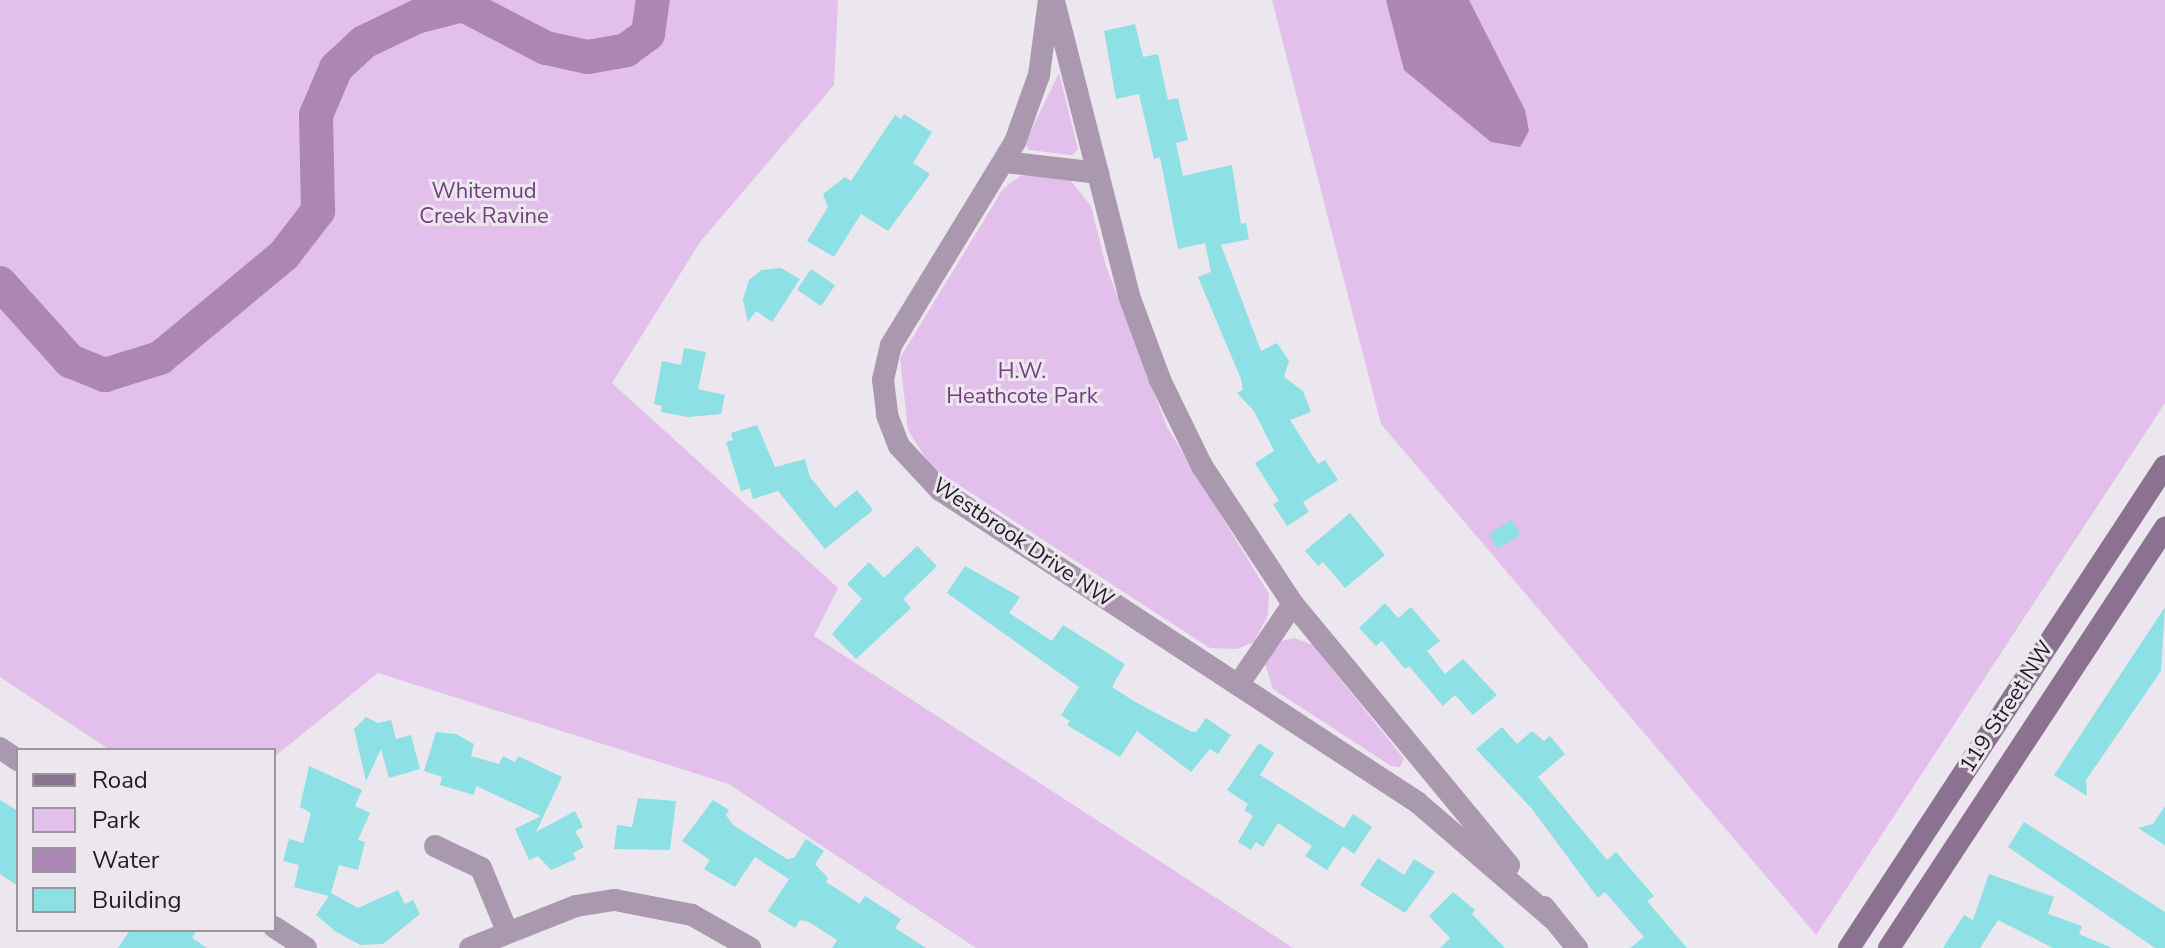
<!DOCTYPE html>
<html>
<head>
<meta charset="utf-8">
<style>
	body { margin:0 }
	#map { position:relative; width:2165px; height:948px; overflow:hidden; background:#ece6ee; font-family:"Nunito Sans",sans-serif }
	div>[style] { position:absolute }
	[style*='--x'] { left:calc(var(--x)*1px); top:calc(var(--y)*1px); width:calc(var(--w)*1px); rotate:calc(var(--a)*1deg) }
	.green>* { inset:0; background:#e2c0eb }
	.water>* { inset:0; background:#ac86b5 }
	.river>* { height:34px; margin:-17px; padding:0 17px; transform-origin:17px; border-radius:17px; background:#ac86b5 }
	.building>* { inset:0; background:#8de0e3; transform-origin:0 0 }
	.minor>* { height:22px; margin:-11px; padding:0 11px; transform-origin:11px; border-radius:11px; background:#aa99ae }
	.secondary>* { height:22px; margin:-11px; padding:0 11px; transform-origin:11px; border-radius:11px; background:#8b7291 }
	span { translate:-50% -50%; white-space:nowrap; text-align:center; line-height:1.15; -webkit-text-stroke:6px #ece6ee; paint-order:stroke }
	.park-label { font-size:22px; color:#71407d }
	.street-label { font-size:22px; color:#201e20 }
	.legend { position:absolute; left:16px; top:748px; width:260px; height:184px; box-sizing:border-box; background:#ece6ee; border:2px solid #9a969c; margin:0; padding:10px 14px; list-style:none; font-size:24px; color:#201e20 }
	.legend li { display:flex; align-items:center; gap:16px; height:40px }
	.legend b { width:40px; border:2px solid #9a969c }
</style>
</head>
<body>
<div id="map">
	<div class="green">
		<i style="clip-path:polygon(0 0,838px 0,834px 85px,700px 242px,612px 383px,838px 588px,814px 636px,1293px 948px,976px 948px,729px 784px,378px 673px,274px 757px,274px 750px,110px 750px,0 677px)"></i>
		<i style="clip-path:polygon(1272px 0,2165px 0,2165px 403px,1816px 935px,1381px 424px)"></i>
		<i style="clip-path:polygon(1059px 73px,1078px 149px,1072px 155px,1029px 150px,1025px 143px)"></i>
		<i style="clip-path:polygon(1051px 173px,1071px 181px,1091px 206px,1106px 266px,1167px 427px,1269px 594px,1268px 615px,1254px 642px,1237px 649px,1210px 648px,931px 467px,908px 430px,900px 358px,1003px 189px,1020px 176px)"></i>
		<i style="clip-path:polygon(1294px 638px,1313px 645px,1404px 759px,1400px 767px,1391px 766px,1273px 689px,1265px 664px,1281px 641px)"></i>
	</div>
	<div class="water">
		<i style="clip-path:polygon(1386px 0,1469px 0,1525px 110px,1529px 131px,1520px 147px,1491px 142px,1404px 70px)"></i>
	</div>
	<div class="river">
		<i style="--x:0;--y:283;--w:105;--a:48.1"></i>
		<i style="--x:70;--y:361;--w:38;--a:22"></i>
		<i style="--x:105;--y:375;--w:58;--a:-17.2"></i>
		<i style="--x:160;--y:358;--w:161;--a:-39.7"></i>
		<i style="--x:284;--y:255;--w:56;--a:-52.3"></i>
		<i style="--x:318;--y:211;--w:96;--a:-91.2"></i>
		<i style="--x:316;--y:115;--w:51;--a:-66.9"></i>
		<i style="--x:336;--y:68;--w:38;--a:-43"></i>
		<i style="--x:364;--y:42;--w:58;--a:-25.7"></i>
		<i style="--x:416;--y:17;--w:49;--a:-14.3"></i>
		<i style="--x:463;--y:5;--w:93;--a:27.4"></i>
		<i style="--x:546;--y:48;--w:43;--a:12.1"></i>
		<i style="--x:588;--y:57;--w:39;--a:-10"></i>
		<i style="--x:626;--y:50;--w:27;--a:-36"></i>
		<i style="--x:648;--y:34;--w:34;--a:-82"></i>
	</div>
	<div class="building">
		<i style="clip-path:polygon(1135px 24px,1143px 57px,1158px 54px,1168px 100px,1178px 98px,1188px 140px,1176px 143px,1183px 176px,1232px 165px,1241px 224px,1246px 223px,1249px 239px,1221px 245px,1261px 351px,1277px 343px,1289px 361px,1284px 377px,1303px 391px,1311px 412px,1290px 420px,1318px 464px,1325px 460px,1338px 480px,1303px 502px,1309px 512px,1287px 526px,1273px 504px,1279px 501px,1255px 463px,1274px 451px,1254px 411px,1237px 393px,1243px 390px,1241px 379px,1198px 277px,1211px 272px,1205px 243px,1178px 249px,1160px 157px,1154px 159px,1139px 94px,1116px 99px,1104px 31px)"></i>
		<i style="clip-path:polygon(904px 114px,932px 132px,913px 163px,930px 174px,888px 231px,861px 214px,834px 257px,807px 241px,828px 207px,823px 194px,845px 177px,851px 181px,895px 115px,901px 119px)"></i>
		<i style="clip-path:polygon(781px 268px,800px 279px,772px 322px,756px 311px,748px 322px,743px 300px,749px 280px,761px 270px)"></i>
		<i style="left:811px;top:269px;width:29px;height:25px;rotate:34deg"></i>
		<i style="clip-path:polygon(684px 348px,706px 352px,698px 389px,725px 395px,721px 414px,688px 417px,661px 412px,662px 406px,654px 404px,662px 361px,681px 365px)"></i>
		<i style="clip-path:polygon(757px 425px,775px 467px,805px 459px,810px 477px,835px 508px,857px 490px,873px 510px,825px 549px,778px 491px,753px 499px,750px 488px,741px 491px,726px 442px,733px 440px,731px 433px)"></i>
		<i style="clip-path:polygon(1350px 513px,1385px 555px,1345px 588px,1323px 562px,1318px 566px,1305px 551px)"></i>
		<i style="left:1512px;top:520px;width:17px;height:27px;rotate:59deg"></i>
		<i style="clip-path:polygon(917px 546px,937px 566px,903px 599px,911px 608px,856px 659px,832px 634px,862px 599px,847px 584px,869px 562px,884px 578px)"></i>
		<i style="clip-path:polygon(965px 566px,1020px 597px,1009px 613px,1052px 641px,1063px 625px,1125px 664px,1112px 687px,1137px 703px,1190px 731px,1196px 732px,1206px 718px,1231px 735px,1218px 754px,1210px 749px,1191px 772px,1137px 731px,1120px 757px,1067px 725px,1070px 721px,1061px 715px,1079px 687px,947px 593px)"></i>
		<i style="clip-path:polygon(1385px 603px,1398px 618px,1411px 607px,1440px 641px,1427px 651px,1445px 674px,1463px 659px,1497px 695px,1473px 715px,1455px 695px,1443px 706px,1409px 666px,1405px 669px,1382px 641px,1376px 646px,1359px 628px)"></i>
		<i style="clip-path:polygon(2165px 607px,2161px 671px,2086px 780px,2087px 796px,2054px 775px)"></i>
		<i style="clip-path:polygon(366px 717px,378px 723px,391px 720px,396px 739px,411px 735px,420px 769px,389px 778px,381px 749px,366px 781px,354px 729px)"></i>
		<i style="clip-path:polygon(1502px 727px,1517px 744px,1532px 731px,1544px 741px,1550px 736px,1565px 754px,1538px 777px,1607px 860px,1616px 852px,1654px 896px,1647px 901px,1687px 948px,1630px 948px,1644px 937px,1605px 892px,1598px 898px,1532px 809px,1476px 749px)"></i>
		<i style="clip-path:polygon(436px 732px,456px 734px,474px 744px,471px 756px,499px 764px,503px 756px,515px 762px,518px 756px,562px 777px,536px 832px,575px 811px,583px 827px,575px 831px,584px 847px,573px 853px,576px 859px,551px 870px,538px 856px,529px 860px,515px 829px,541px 816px,476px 786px,474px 795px,440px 785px,442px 777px,424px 771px)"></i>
		<i style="clip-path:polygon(1259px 743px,1274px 753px,1260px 775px,1344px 828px,1353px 814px,1372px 827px,1354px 854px,1343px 846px,1327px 870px,1305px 856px,1312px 846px,1278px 823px,1263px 847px,1256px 842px,1251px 850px,1238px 842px,1253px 816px,1244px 810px,1248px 804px,1227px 790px)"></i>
		<i style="clip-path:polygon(309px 766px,362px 790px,355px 806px,370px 813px,358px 840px,365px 842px,358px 870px,339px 865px,331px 893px,358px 908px,398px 890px,405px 904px,413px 900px,420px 914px,383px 944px,360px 945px,335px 931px,316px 915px,329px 896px,294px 887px,299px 865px,283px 861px,289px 839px,303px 843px,311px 813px,300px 807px)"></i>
		<i style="clip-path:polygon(638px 798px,676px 801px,670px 850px,614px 849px,617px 825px,632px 827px)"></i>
		<i style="clip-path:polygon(0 800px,18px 811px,18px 886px,0 874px)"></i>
		<i style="clip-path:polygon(713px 800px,729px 810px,726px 815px,733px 825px,787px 859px,794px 858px,806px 839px,824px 851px,815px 864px,828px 878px,826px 882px,860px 904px,865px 896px,901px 919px,895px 928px,926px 948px,832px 948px,837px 940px,809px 922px,800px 920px,795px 928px,768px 911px,789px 879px,761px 861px,755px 857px,735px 887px,704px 869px,710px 860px,682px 841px)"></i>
		<i style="clip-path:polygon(2165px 806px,2165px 845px,2138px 828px,2153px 824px)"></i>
		<i style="clip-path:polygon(2024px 822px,2165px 912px,2165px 948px,2155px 948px,2008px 847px)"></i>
		<i style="clip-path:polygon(1378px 858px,1404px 875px,1414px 859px,1435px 872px,1405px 913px,1360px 885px)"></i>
		<i style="clip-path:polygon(1989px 874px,2054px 897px,2048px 914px,2082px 926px,2079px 934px,2112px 948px,2053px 948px,1998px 920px,1980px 948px,1943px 948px,1964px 915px,1973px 920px)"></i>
		<i style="clip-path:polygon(1453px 892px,1475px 910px,1472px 914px,1505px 948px,1440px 948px,1450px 938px,1429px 916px)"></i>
		<i style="clip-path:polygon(130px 930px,197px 930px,192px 938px,207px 948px,118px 948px)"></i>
	</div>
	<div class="minor">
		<i style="--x:1049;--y:0;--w:76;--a:97.6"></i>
		<i style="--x:1039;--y:75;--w:71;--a:109.7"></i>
		<i style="--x:1015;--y:142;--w:238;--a:121.4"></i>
		<i style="--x:891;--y:345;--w:36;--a:103"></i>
		<i style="--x:883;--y:380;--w:35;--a:83"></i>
		<i style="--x:887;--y:415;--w:33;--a:69"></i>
		<i style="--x:899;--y:446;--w:60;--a:47"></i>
		<i style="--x:940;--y:490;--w:570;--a:33.19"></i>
		<i style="--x:1417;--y:802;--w:178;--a:40.7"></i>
		<i style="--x:1054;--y:1;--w:304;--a:75.7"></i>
		<i style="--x:1129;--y:296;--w:90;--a:69.7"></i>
		<i style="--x:1160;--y:380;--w:96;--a:64"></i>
		<i style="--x:1202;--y:466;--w:165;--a:56.6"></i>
		<i style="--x:1293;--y:604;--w:339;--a:50.4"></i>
		<i style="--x:1005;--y:162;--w:94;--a:6.7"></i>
		<i style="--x:1238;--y:685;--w:98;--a:-55.8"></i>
		<i style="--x:0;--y:748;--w:22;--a:34"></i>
		<i style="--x:435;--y:846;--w:51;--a:25.6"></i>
		<i style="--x:481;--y:868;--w:68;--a:67.6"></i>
		<i style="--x:1544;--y:907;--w:53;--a:51.2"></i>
		<i style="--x:274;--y:927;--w:38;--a:33"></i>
		<i style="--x:470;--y:948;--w:114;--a:-21.6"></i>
		<i style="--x:576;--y:906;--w:39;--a:-9"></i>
		<i style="--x:615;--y:900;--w:78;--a:11"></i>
		<i style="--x:692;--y:915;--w:67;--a:29.6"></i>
	</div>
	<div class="secondary">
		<i style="--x:1849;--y:948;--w:576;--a:-56.75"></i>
		<i style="--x:1889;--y:948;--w:503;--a:-56.69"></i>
	</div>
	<div class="park-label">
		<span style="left:484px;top:204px">Whitemud<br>Creek Ravine</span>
		<span style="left:1022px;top:384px">H.W.<br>Heathcote Park</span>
	</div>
	<div class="street-label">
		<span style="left:1023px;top:543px;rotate:34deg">Westbrook Drive NW</span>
		<span style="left:2007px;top:707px;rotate:-57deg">119 Street NW</span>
	</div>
	<ul class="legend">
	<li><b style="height:10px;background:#8b7291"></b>Road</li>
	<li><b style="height:22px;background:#e2c0eb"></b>Park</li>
	<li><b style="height:22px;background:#ac86b5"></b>Water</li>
	<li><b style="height:22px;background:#8de0e3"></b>Building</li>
	</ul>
</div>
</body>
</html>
